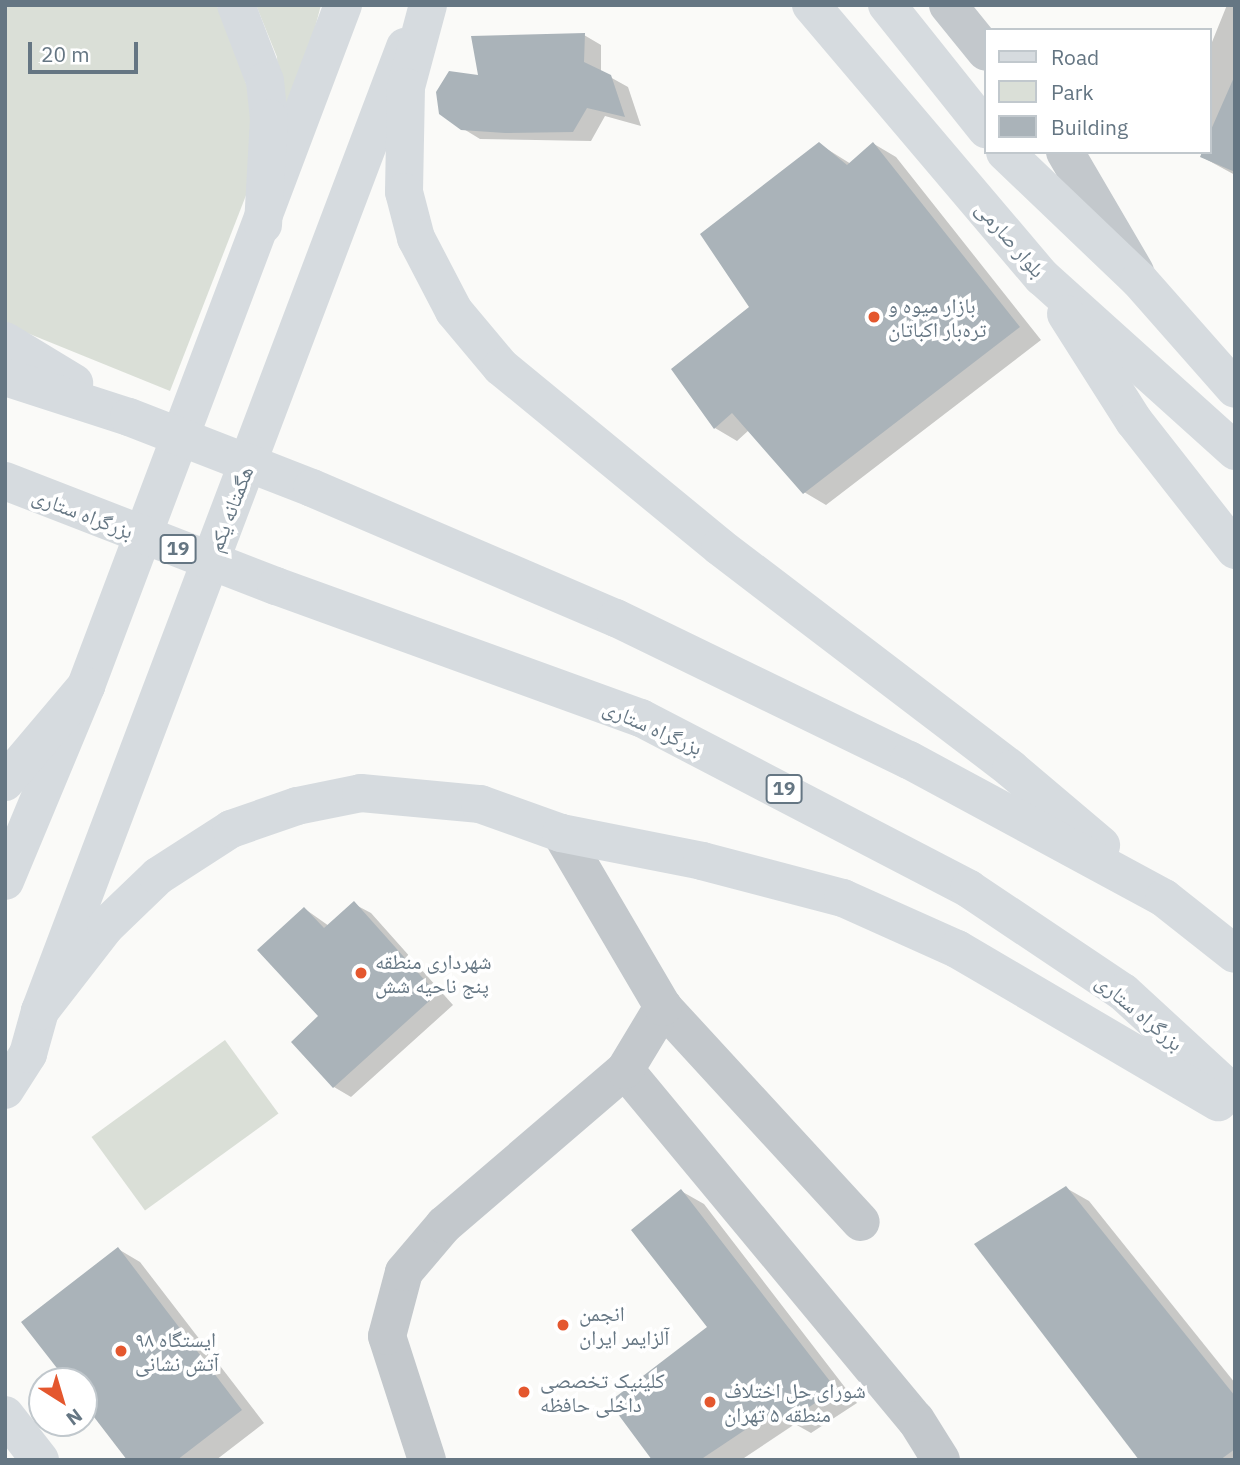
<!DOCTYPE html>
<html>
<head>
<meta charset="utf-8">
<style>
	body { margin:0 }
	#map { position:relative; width:1240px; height:1465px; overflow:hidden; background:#fafaf8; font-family:"IBM Plex Sans","Noto Naskh Arabic",sans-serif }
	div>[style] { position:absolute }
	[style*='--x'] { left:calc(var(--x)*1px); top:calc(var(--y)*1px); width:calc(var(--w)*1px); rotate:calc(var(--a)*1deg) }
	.green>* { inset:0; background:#dadfd7; transform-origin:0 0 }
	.shadow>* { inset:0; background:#0003 }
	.building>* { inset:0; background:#aab3b9 }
	.street>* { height:38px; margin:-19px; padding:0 19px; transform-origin:19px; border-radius:19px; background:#c3c8cc }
	.secondary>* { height:38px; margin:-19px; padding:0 19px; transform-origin:19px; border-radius:19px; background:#d6dbdf }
	.highway>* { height:38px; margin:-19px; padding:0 19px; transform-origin:19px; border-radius:19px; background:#d6dbdf }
	.dots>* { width:19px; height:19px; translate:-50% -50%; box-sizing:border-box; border:4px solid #fff; border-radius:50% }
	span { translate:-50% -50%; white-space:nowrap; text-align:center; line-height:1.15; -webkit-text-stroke:7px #fff; paint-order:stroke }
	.shield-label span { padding:2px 5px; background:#fff; border:2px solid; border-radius:5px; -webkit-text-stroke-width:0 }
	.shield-label { font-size:19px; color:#657683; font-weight:700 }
	.street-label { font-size:21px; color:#657683 }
	.poi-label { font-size:21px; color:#657683 }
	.left { translate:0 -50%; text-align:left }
	.frame { position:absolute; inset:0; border:7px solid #657683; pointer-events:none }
	.legend { position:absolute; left:984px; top:28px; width:228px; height:126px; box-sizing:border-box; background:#fff; border:2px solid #c1c8cd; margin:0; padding:9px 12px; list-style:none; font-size:21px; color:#657683 }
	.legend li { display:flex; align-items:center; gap:14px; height:35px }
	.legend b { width:35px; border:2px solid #c1c8cd }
	.north { position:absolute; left:28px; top:1367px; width:70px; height:70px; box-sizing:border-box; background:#fff; border:2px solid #c1c8cd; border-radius:50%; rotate:143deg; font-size:19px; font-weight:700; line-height:28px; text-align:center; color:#657683 }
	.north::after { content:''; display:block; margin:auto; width:24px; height:32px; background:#e4572e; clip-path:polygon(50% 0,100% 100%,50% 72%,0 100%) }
	.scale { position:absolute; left:28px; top:42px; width:110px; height:32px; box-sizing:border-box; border:4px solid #657683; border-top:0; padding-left:9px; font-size:21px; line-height:24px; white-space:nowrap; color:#657683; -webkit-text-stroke:5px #fff; paint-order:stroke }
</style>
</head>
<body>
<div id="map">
	<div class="green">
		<i style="clip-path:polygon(5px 5px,216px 5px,223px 15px,259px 122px,250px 185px,170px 391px,5px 324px)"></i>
		<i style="clip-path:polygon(256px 5px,321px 5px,281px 156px,277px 57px)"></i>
		<i style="left:225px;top:1040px;width:91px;height:165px;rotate:54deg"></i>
	</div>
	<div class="shadow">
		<i style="clip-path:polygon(1227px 5px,1235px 5px,1235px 175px,1202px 157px,1210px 152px,1210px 47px)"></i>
		<i style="clip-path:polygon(584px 35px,601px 45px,601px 72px,628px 87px,641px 126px,605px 116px,591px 141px,480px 139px,462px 128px,481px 78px)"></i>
		<i style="clip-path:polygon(819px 144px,851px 164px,874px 144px,896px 157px,1041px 340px,826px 505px,804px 492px,749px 430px,737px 441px,715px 428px,751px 307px)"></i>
		<i style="clip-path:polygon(354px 904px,371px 913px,453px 1005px,351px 1097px,334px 1087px,305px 909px,329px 926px)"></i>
		<i style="clip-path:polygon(1066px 1188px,1089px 1201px,1235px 1383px,1235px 1460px,1141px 1460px)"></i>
		<i style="clip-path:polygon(681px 1191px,704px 1204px,857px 1403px,811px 1433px,795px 1424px,741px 1460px,654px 1460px,710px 1328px)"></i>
		<i style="clip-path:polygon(118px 1249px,140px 1262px,264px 1423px,216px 1460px,129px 1460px,84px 1401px,84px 1381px,69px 1381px)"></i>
	</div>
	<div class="building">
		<i style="clip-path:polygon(585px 33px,584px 62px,611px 75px,625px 117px,587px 108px,573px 132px,505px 133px,461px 130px,439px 114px,436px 92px,449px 71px,478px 75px,471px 36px)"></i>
		<i style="clip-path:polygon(1235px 75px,1235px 172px,1200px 157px,1202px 152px,1210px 152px,1210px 132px)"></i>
		<i style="clip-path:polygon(819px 142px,847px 165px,873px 142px,1020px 327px,803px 494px,732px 413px,714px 429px,671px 369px,749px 307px,700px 234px)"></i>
		<i style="clip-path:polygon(354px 901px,437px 994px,333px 1088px,291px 1042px,318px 1016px,257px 950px,304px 907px,324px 928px)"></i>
		<i style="clip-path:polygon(1066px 1186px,1235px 1396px,1235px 1449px,1220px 1460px,1139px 1460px,974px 1244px)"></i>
		<i style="clip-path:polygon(681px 1189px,836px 1389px,787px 1422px,775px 1410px,700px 1460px,652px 1460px,609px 1402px,707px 1327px,631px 1230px)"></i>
		<i style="clip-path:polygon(118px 1247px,242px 1410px,177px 1460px,127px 1460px,84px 1404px,84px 1381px,67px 1381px,21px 1322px)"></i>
	</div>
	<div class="street">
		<i style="--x:948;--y:5;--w:60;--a:51"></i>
		<i style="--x:1065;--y:152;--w:139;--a:59.7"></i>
		<i style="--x:663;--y:1007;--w:292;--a:47.4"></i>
		<i style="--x:625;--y:1070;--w:455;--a:50.3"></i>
		<i style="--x:916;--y:1420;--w:47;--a:58"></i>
		<i style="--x:427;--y:1460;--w:130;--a:-107.9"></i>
		<i style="--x:387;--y:1336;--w:66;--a:-75.1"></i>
		<i style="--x:404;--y:1272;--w:62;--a:-49.6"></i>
		<i style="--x:444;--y:1225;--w:238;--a:-40.6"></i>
		<i style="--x:625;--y:1070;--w:74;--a:-58.9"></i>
		<i style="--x:663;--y:1007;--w:202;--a:-120.4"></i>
	</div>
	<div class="secondary">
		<i style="--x:811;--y:5;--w:357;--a:49.7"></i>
		<i style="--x:1042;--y:277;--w:260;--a:42"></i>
		<i style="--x:887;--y:5;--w:159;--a:51.4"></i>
		<i style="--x:1005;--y:152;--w:185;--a:43.7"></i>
		<i style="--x:1139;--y:280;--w:145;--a:48.6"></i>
		<i style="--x:1066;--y:314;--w:127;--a:57.6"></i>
		<i style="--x:1134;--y:421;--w:164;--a:51.9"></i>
		<i style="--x:5;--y:881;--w:211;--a:-67.4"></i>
		<i style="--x:86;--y:686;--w:728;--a:-69.32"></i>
		<i style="--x:5;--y:1090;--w:43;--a:-57.4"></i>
		<i style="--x:28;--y:1054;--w:45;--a:-74.4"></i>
		<i style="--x:40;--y:1011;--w:1031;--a:-69.26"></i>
		<i style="--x:5;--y:1415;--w:57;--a:52.1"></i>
	</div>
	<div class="highway">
		<i style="--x:236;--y:5;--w:81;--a:69.1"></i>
		<i style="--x:265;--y:81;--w:37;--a:84"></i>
		<i style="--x:269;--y:118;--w:107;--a:93.2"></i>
		<i style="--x:428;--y:5;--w:85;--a:105"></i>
		<i style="--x:406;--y:87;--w:105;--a:91.1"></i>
		<i style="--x:404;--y:192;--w:48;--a:75.4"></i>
		<i style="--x:416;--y:238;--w:82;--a:62.5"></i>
		<i style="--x:454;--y:311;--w:73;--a:50"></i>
		<i style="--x:501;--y:367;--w:283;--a:39.4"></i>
		<i style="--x:720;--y:547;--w:366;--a:37.3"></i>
		<i style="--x:1011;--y:769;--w:118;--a:40.2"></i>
		<i style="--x:5;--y:341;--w:81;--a:31.3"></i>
		<i style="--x:5;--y:377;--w:130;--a:17.9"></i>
		<i style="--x:129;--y:417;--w:196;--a:21.2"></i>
		<i style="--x:312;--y:488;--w:331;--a:23.2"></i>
		<i style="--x:616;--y:618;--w:326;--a:25.9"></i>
		<i style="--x:909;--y:760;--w:290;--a:28.4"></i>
		<i style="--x:1164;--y:898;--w:90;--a:38.3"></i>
		<i style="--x:5;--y:481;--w:291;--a:21.2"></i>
		<i style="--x:276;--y:586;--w:388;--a:19.9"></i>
		<i style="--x:641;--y:718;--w:370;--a:27.5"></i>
		<i style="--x:969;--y:889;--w:185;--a:33.8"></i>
		<i style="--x:1123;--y:992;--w:152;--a:42.6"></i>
		<i style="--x:5;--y:782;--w:126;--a:-49.8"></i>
		<i style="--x:40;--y:1011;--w:108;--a:-52.2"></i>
		<i style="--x:106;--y:926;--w:72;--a:-43.9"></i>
		<i style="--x:158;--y:876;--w:87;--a:-32.8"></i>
		<i style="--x:231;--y:829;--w:70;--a:-19.2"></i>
		<i style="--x:297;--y:806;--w:65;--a:-11.5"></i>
		<i style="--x:361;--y:793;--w:120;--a:5.3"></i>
		<i style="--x:480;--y:804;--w:86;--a:19.7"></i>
		<i style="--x:561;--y:833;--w:144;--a:11.2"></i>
		<i style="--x:702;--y:861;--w:146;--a:14.7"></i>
		<i style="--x:843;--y:898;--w:125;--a:24.1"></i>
		<i style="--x:957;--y:949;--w:303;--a:30.4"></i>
	</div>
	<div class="dots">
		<i style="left:874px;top:317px;background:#e4572e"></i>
		<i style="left:361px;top:973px;background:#e4572e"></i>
		<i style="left:563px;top:1325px;background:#e4572e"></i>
		<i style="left:121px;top:1351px;background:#e4572e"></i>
		<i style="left:524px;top:1392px;background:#e4572e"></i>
		<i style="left:710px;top:1402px;background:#e4572e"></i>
	</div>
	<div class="shield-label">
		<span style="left:178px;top:549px">19</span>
		<span style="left:784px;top:789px">19</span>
	</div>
	<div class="street-label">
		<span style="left:1011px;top:239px;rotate:49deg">بلوار صارمی</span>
		<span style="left:230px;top:509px;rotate:-69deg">هگمتانه یکم</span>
		<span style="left:83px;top:513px;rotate:21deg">بزرگراه ستاری</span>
		<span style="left:653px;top:727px;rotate:24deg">بزرگراه ستاری</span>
		<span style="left:1140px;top:1012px;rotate:40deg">بزرگراه ستاری</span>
	</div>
	<div class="poi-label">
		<span class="left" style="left:888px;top:317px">بازار میوه و<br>تره‌بار اکباتان</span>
		<span class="left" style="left:375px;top:973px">شهرداری منطقه<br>پنج ناحیه شش</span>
		<span class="left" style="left:579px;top:1325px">انجمن<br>آلزایمر ایران</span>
		<span class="left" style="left:135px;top:1351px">ایستگاه ۹۸<br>آتش نشانی</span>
		<span class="left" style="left:540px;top:1392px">کلینیک تخصصی<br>داخلی حافظه</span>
		<span class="left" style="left:724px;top:1402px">شورای حل اختلاف<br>منطقه ۵ تهران</span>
	</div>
	<div class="frame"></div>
	<ul class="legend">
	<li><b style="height:9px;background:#d6dbdf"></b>Road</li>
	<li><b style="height:19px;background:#dadfd7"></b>Park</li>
	<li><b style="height:19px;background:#aab3b9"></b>Building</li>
	</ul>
	<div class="north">N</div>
	<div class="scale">20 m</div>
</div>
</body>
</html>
